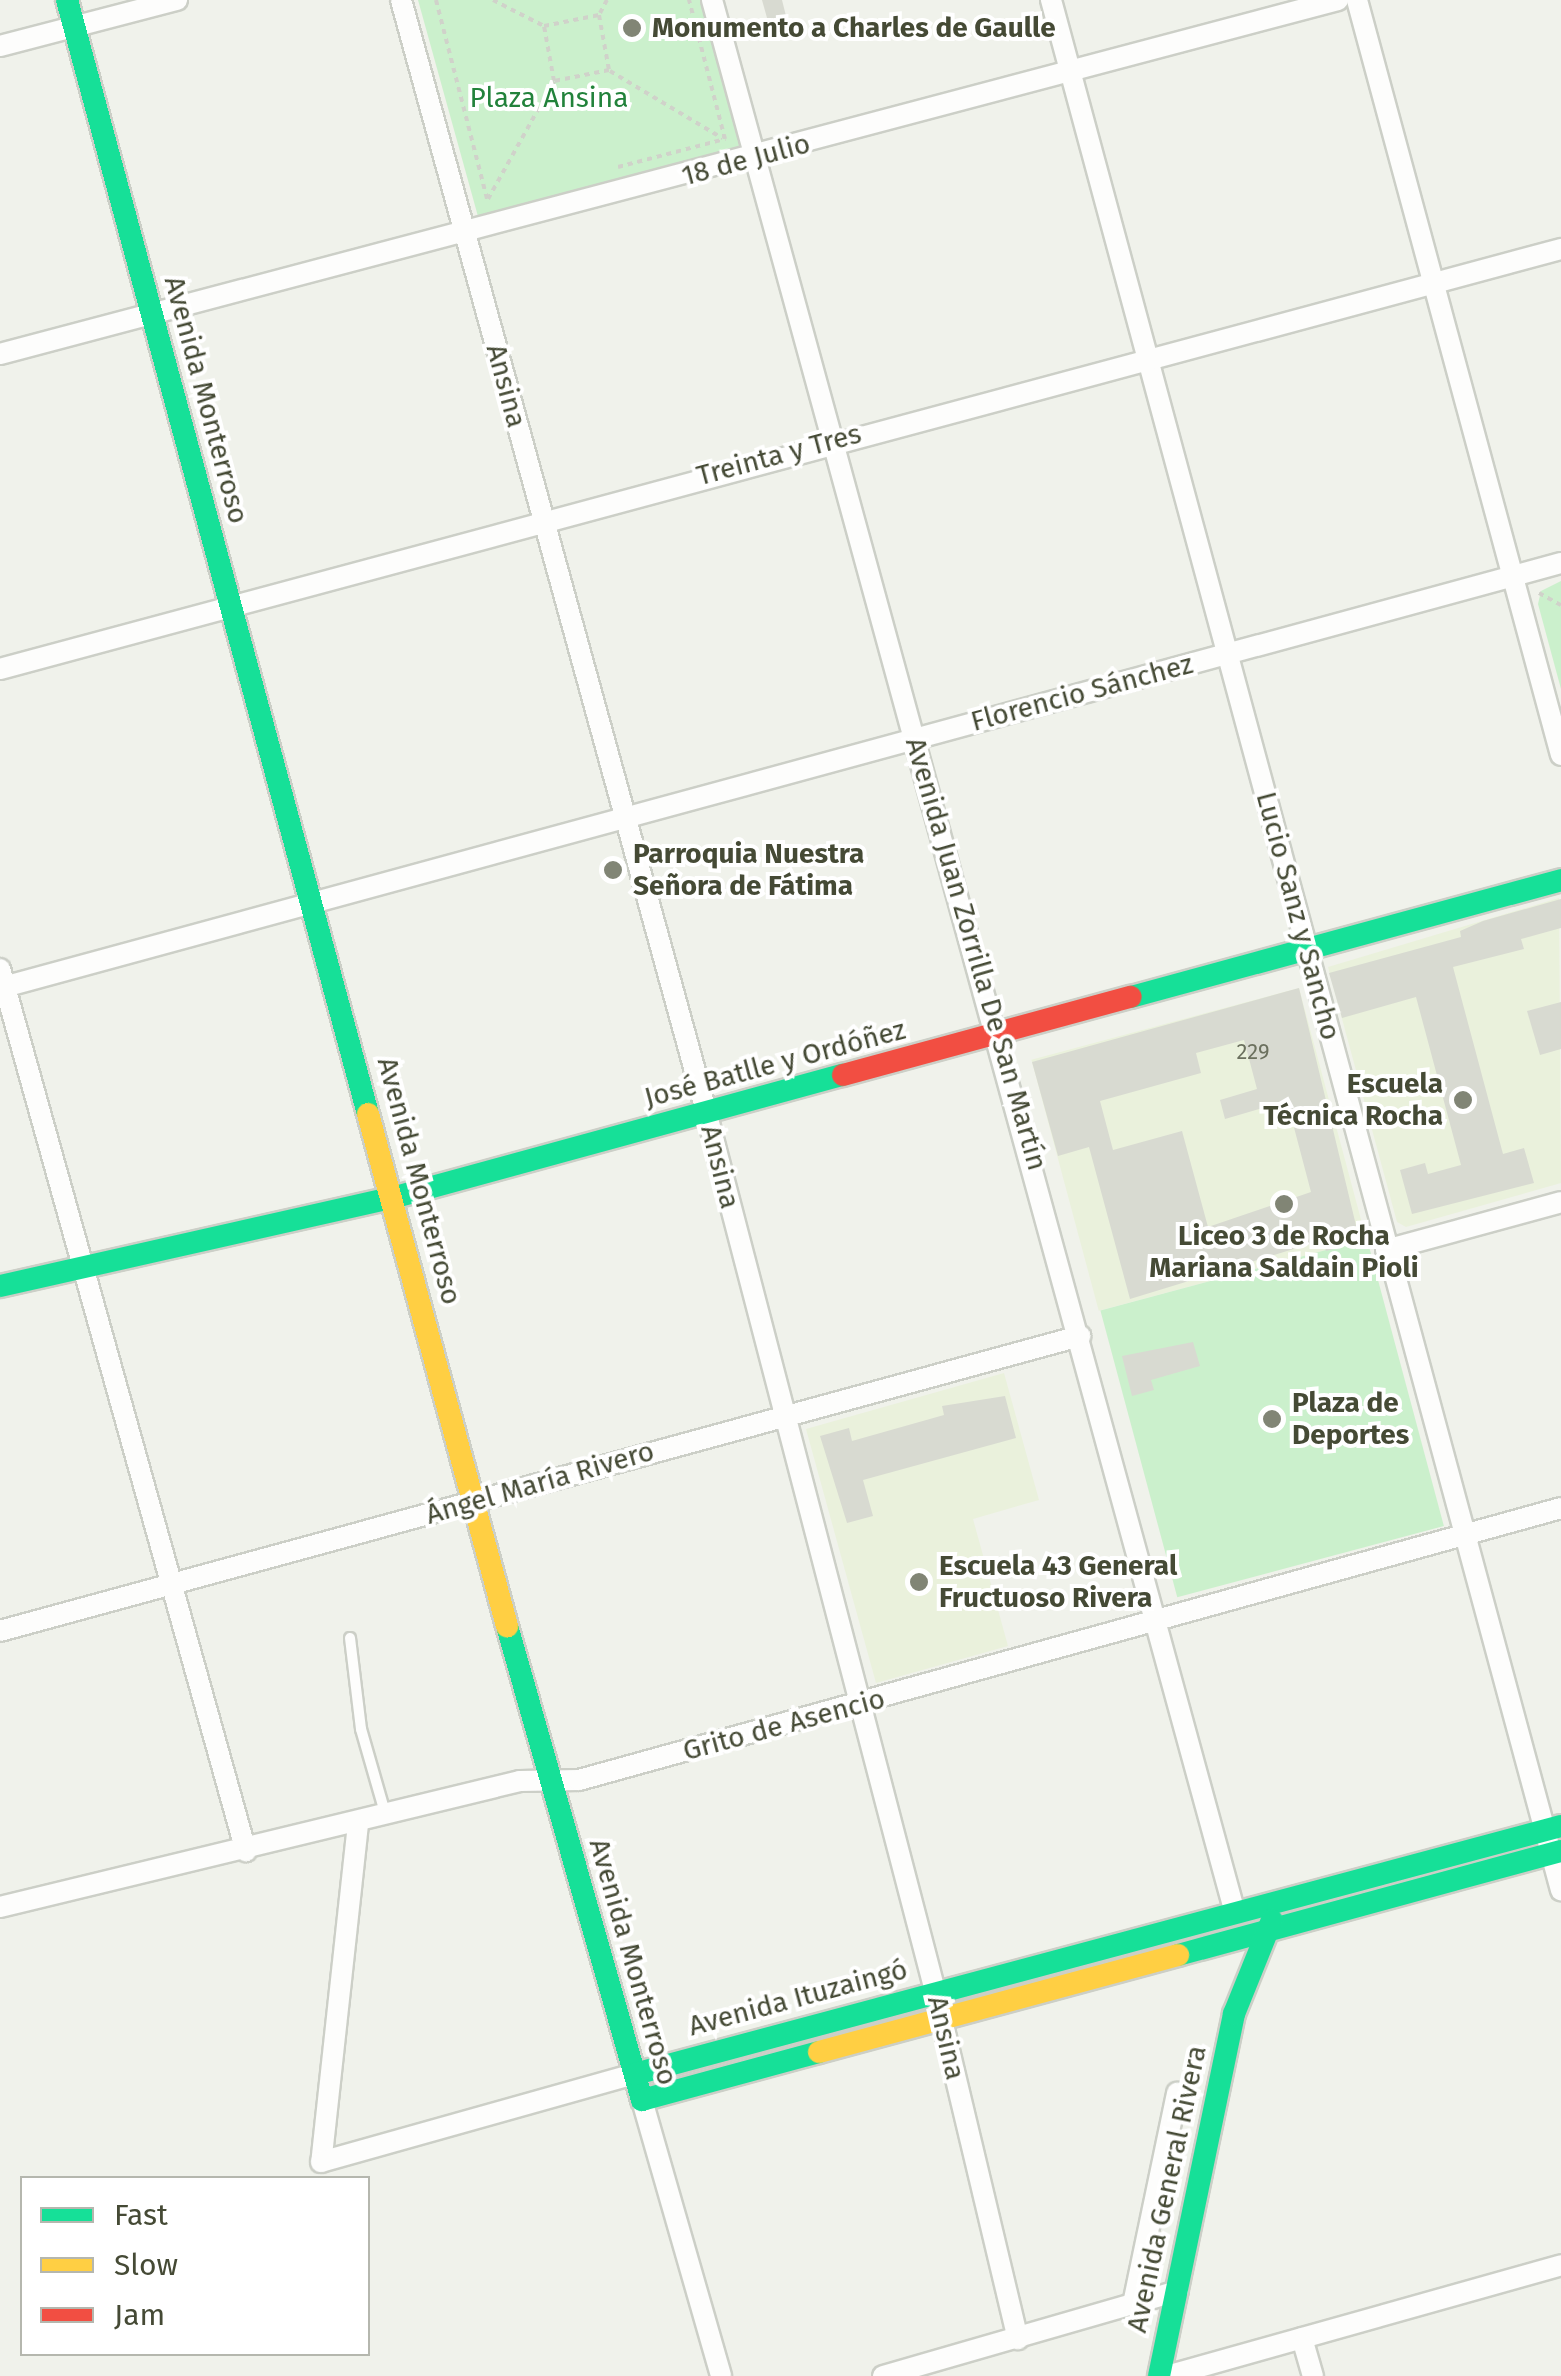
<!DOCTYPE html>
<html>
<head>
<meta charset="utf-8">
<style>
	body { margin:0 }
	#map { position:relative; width:1561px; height:2376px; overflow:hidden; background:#f0f2eb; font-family:"Fira Sans",sans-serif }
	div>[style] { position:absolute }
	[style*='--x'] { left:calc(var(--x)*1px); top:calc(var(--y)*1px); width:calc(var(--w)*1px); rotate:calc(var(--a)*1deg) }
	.education>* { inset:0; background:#eaf1dc; transform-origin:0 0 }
	.green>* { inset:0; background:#cbf0cc; transform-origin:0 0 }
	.building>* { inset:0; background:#d8dad1 }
	.path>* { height:4px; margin-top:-2px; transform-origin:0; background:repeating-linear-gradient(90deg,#d0d2ca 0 5px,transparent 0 10px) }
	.roads { filter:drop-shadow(2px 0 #cccfc7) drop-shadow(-2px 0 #cccfc7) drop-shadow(0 2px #cccfc7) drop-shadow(0 -2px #cccfc7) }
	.lane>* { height:10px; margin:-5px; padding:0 5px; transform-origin:5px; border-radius:5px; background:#fdfdfc }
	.street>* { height:20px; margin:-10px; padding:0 10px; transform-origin:10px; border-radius:10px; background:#fdfdfc }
	.fast>* { height:22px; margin:-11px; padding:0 11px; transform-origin:11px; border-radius:11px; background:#16e098 }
	.slow>* { height:22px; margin:-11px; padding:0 11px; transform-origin:11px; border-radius:11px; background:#ffcf43 }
	.jam>* { height:22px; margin:-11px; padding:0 11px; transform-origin:11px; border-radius:11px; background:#f24e42 }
	.dots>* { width:28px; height:28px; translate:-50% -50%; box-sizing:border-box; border:5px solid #fff; border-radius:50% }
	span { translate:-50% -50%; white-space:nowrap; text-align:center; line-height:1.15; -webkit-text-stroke:8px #fff; paint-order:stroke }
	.number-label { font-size:22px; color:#6b705e }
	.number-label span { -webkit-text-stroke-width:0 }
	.poi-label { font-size:28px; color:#454a35; font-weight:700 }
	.left { translate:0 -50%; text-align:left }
	.right { translate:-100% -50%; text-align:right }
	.park-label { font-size:28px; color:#22823b }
	.street-label { font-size:28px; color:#454a35 }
	.legend { position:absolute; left:20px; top:2176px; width:350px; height:180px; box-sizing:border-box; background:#fff; border:2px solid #b5b7ae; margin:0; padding:12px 18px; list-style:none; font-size:30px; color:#454a35 }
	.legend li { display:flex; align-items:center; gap:20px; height:50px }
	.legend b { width:50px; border:2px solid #b5b7ae }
</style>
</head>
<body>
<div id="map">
	<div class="education">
		<i style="clip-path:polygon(1559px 898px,1561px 1183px,1406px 1227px,1397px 1222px,1328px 967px)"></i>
		<i style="left:1299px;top:988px;width:260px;height:277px;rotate:75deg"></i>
		<i style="clip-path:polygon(1004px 1373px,1039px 1500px,973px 1519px,1008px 1646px,876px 1683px,806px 1429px)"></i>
	</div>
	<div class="green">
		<i style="clip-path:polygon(418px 0,701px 0,744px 151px,479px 220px)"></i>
		<i style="clip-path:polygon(1561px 581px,1561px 689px,1538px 604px,1541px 591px)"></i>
		<i style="left:1367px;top:1239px;width:297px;height:276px;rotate:75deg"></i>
	</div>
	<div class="building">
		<i style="clip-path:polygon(762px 0,782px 0,787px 20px,769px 25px)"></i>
		<i style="clip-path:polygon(1561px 899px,1561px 928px,1521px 939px,1524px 949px,1453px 967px,1503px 1154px,1524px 1148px,1534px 1183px,1412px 1214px,1400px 1170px,1425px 1163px,1428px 1174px,1461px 1165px,1416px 997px,1342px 1018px,1329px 973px,1461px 937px,1460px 931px,1483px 921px)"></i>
		<i style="clip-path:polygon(evenodd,1299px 988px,1360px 1242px,1326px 1251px,1323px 1240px,1130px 1299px,1089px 1147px,1058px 1156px,1032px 1062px,1299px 988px,1244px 1040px,1257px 1089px,1220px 1100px,1225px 1119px,1287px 1101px,1311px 1192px,1208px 1227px,1182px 1131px,1113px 1150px,1100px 1101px,1201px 1073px,1196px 1053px,1244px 1040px)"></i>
		<i style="clip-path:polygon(1561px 1002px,1561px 1049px,1540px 1055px,1527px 1011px)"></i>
		<i style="clip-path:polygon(1193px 1342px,1200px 1366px,1151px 1380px,1154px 1390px,1132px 1396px,1122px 1356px)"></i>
		<i style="clip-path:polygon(1005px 1396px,1016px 1438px,863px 1480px,873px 1516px,847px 1523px,820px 1436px,849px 1428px,852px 1441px,944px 1415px,942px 1406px)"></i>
	</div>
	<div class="path">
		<i style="--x:436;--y:0;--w:209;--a:75.6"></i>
		<i style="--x:493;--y:0;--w:57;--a:27"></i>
		<i style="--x:544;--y:26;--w:56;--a:-11.3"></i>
		<i style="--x:599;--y:15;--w:56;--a:79.7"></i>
		<i style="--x:609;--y:70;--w:56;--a:168.7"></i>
		<i style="--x:554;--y:81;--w:56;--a:-100.3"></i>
		<i style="--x:600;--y:13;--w:15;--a:-62"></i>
		<i style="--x:610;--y:71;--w:131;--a:30.9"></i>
		<i style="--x:618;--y:167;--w:111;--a:-14.7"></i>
		<i style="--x:725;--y:139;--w:144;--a:-104.5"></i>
		<i style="--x:488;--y:199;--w:135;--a:-60.8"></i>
		<i style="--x:1539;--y:593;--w:25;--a:29"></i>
	</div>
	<div class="roads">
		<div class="lane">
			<i style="--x:350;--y:1638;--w:92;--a:83.1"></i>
			<i style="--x:361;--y:1729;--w:91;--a:74"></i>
		</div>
		<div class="street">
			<i style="--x:401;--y:0;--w:1156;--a:74.65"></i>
			<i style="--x:707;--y:1115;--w:905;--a:75.41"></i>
			<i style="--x:935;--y:1991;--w:358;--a:76.6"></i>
			<i style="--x:712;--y:0;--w:1980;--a:74.71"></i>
			<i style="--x:1051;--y:0;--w:1958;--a:74.9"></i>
			<i style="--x:1357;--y:0;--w:782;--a:74.88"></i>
			<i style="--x:0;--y:46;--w:183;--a:-14.6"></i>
			<i style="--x:0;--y:354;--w:1384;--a:-14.82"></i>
			<i style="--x:0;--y:669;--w:1617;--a:-15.06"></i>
			<i style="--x:0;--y:969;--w:916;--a:74.42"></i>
			<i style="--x:0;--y:988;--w:1618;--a:-15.23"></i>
			<i style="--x:1386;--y:1250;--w:181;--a:-15.3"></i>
			<i style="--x:0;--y:1631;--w:1120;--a:-15.28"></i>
			<i style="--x:358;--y:1824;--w:340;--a:96.2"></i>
			<i style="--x:321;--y:2162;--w:326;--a:-15.7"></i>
			<i style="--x:0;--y:1907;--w:535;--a:-13.62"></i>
			<i style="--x:520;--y:1781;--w:59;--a:-1"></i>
			<i style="--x:579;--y:1780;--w:1019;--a:-15.48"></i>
			<i style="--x:642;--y:2100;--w:287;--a:74"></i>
			<i style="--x:1133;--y:2304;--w:216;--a:-78.2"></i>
			<i style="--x:1302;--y:2338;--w:40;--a:74"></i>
			<i style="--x:883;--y:2376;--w:307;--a:-16.1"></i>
			<i style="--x:1167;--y:2376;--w:409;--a:-15.7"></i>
		</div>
		<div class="fast">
			<i style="--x:67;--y:0;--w:1154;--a:74.88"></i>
			<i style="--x:1131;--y:997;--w:446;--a:-15.2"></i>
			<i style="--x:0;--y:1286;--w:402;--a:-12.7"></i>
			<i style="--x:392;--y:1198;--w:467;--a:-15.3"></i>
			<i style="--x:507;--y:1626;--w:493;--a:74.1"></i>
			<i style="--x:642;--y:2100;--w:183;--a:-15.2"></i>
			<i style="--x:1178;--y:1955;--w:397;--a:-15.2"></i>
			<i style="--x:635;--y:2074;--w:959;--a:-14.99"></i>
			<i style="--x:1159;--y:2376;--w:370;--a:-78.3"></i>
			<i style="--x:1234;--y:2014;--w:101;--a:-68"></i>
		</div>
		<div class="slow">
			<i style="--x:368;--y:1114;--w:531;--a:74.81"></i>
			<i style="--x:819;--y:2052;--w:372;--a:-15.1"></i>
		</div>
		<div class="jam">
			<i style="--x:843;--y:1075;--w:298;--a:-15.2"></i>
		</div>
	</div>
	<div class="dots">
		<i style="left:632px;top:28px;background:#818575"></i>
		<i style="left:613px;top:870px;background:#818575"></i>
		<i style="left:1463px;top:1100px;background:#818575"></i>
		<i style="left:1284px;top:1204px;background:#818575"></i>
		<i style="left:1272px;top:1419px;background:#818575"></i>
		<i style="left:919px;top:1582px;background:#818575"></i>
	</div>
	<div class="number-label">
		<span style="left:1253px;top:1052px">229</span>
	</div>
	<div class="poi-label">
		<span class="left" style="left:652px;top:28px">Monumento a Charles de Gaulle</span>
		<span class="left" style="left:633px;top:870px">Parroquia Nuestra<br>Señora de Fátima</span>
		<span class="right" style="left:1443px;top:1100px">Escuela<br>Técnica Rocha</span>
		<span style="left:1284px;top:1252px">Liceo 3 de Rocha<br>Mariana Saldain Pioli</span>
		<span class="left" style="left:1292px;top:1419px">Plaza de<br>Deportes</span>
		<span class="left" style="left:939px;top:1582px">Escuela 43 General<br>Fructuoso Rivera</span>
	</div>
	<div class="park-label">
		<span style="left:549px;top:98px">Plaza Ansina</span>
	</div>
	<div class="street-label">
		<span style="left:746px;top:160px;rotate:-15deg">18 de Julio</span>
		<span style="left:506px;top:386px;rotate:75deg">Ansina</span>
		<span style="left:206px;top:400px;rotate:75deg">Avenida Monterroso</span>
		<span style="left:779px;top:455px;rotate:-15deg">Treinta y Tres</span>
		<span style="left:1082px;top:693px;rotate:-15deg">Florencio Sánchez</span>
		<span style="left:1298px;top:916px;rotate:75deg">Lucio Sanz y Sancho</span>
		<span style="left:976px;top:954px;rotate:74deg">Avenida Juan Zorrilla De San Martín</span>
		<span style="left:775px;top:1064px;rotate:-15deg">José Batlle y Ordóñez</span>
		<span style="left:720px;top:1167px;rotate:76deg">Ansina</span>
		<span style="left:419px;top:1181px;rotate:75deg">Avenida Monterroso</span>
		<span style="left:540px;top:1483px;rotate:-16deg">Ángel María Rivero</span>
		<span style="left:784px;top:1725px;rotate:-15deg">Grito de Asencio</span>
		<span style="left:633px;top:1962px;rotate:74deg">Avenida Monterroso</span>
		<span style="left:798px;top:1998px;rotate:-15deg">Avenida Ituzaingó</span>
		<span style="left:946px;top:2038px;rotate:77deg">Ansina</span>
		<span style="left:1167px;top:2189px;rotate:-78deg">Avenida General Rivera</span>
	</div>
	<ul class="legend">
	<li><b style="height:12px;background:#16e098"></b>Fast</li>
	<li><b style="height:12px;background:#ffcf43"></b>Slow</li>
	<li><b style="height:12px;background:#f24e42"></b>Jam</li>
	</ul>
</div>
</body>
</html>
